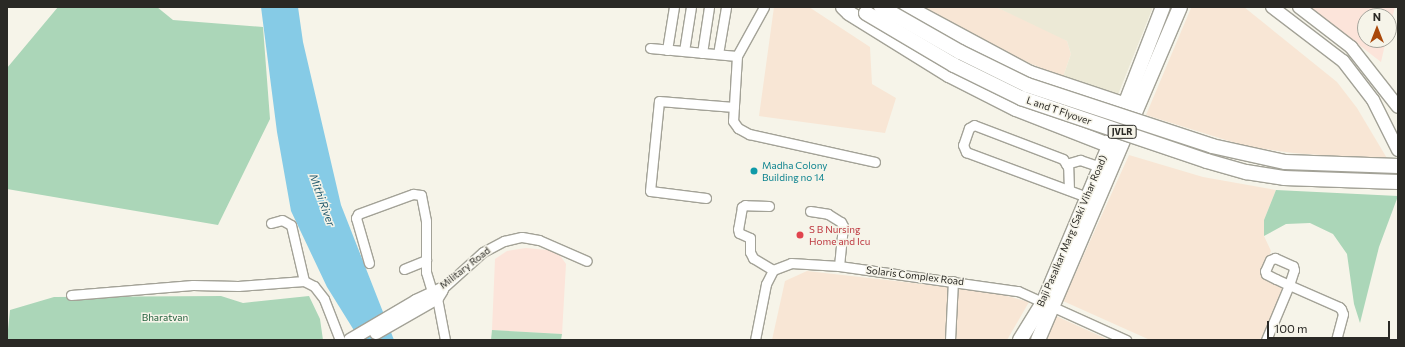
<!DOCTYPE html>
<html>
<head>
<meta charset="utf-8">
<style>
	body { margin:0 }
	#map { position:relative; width:1405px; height:347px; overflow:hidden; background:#f6f4e9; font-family:Commissioner,sans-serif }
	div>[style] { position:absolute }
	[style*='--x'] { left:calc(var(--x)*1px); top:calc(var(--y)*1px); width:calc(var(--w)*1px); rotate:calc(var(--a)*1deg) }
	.commercial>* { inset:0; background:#f8e6d5 }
	.built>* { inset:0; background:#ece9d6 }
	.education>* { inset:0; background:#fce4da }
	.green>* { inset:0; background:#abd6b8 }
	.water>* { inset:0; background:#86cbe6 }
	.roads { filter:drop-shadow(1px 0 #a3a297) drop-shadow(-1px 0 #a3a297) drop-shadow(0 1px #a3a297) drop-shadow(0 -1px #a3a297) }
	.street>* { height:9px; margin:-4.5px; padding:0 4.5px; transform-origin:4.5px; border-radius:4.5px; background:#fff }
	.secondary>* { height:12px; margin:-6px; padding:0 6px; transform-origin:6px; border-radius:6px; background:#fff }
	.primary>* { height:14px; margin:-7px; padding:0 7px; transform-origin:7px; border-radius:7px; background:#fff }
	.bridges { filter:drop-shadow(1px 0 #a3a297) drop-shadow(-1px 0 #a3a297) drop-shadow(0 1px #a3a297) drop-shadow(0 -1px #a3a297) }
	.primary-bridge>* { height:14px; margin:-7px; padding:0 7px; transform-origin:7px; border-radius:7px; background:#fff }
	.dots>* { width:11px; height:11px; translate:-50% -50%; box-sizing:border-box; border:2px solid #f6f4e9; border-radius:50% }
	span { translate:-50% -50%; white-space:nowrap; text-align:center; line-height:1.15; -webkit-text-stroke:3px #f6f4e9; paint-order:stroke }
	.shield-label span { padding:1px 3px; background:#f6f4e9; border:1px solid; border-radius:3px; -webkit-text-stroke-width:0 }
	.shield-label { font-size:9px; color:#2a2925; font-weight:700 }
	.street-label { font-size:10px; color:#2a2925 }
	.culture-label { font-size:10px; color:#0d838f }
	.left { translate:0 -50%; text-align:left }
	.health-label { font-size:10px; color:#be3a42 }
	.park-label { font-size:10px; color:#205f3b }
	.water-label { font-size:11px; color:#275d71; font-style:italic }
	.frame { position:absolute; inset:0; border:8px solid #2a2925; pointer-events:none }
	.north { position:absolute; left:1357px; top:8px; width:40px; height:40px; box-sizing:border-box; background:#f6f4e9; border:1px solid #a4a39b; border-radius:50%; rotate:0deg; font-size:11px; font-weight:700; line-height:16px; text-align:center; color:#2a2925 }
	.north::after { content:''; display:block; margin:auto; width:14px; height:18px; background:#aa480a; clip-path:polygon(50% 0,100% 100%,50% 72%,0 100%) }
	.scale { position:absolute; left:1267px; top:321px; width:123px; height:18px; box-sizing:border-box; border:2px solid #2a2925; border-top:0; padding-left:5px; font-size:12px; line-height:14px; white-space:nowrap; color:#2a2925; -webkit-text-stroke:3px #f6f4e9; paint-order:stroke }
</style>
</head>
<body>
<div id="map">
	<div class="commercial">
		<i style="clip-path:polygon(774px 7px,809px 7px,870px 47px,872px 84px,896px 98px,885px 133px,759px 116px)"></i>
		<i style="clip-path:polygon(916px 7px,996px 7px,1052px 32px,1067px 41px,1071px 54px,1063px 77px,1000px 51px)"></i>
		<i style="clip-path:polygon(1244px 7px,1337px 82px,1357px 108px,1388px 160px,1293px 153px,1245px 146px,1146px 115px,1191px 8px)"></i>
		<i style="clip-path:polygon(1129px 155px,1203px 177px,1276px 190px,1264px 220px,1264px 236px,1271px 251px,1264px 269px,1285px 281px,1262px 340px,1150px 340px,1063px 301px)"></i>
		<i style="clip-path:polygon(807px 271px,993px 292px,1029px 302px,1007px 340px,772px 340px,785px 281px)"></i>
		<i style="clip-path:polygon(1056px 316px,1109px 340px,1045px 340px)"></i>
	</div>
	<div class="built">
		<i style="clip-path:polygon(996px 7px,1153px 7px,1117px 97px,1063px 77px,1071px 54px,1067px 41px)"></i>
	</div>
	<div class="education">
		<i style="clip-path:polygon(1310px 7px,1395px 7px,1389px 30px,1389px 16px,1365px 16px,1365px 40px,1386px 40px,1381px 62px)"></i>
		<i style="clip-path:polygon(526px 248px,557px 251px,566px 264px,562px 334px,492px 330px,495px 259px,507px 251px)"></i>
	</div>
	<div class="green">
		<i style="clip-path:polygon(58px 7px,157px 7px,173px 20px,263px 27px,270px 119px,218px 225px,7px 189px,7px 68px)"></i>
		<i style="clip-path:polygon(1276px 190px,1398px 196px,1379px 247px,1360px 323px,1354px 304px,1347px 254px,1333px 234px,1310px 223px,1286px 224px,1264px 236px,1264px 220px)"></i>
		<i style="clip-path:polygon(221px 296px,243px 303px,309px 296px,320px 319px,323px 340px,7px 340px,10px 310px,54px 297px)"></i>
		<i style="clip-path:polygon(492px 330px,562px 334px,561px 340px,491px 340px)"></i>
	</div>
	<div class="water">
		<i style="clip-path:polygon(261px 7px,298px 7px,303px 42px,341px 205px,394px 340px,360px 340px,327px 287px,291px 211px,277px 132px)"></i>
	</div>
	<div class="roads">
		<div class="street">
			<i style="--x:764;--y:7;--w:56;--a:118.9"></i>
			<i style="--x:737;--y:56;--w:65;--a:93.5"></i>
			<i style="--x:733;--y:121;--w:9;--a:54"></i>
			<i style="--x:738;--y:128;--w:13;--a:29"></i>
			<i style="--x:749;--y:134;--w:129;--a:12.5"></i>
			<i style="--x:650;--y:48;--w:87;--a:5.3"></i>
			<i style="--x:667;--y:50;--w:44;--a:-80.8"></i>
			<i style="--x:684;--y:51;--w:45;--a:-81"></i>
			<i style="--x:702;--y:53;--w:47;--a:-81.3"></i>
			<i style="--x:718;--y:54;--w:48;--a:-80.3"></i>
			<i style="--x:1066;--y:164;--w:15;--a:-16"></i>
			<i style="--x:1080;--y:160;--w:21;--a:19"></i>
			<i style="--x:1069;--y:190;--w:23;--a:-92"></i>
			<i style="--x:1068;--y:167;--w:9;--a:-122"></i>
			<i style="--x:1063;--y:159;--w:95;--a:-159.1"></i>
			<i style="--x:974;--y:125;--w:6;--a:149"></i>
			<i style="--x:969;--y:128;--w:18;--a:109"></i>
			<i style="--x:963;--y:145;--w:8;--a:67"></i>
			<i style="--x:966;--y:152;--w:129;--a:20.4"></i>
			<i style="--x:706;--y:198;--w:56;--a:-172.9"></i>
			<i style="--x:650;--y:191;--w:90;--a:-84.3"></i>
			<i style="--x:659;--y:101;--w:75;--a:4.6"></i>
			<i style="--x:769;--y:206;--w:24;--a:-178"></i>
			<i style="--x:745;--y:205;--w:4;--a:146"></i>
			<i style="--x:742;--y:207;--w:22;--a:100"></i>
			<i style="--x:738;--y:229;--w:4;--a:76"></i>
			<i style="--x:739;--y:233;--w:12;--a:24"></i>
			<i style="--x:750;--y:238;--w:14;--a:90"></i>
			<i style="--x:750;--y:252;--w:7;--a:63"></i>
			<i style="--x:753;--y:258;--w:23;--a:31"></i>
			<i style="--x:810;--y:211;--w:18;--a:9"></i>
			<i style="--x:828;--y:214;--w:15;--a:32"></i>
			<i style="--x:841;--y:222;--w:4;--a:63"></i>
			<i style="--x:843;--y:226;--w:40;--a:95.7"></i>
			<i style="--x:271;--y:223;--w:11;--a:-15"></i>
			<i style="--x:282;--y:220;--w:10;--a:29"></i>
			<i style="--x:291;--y:225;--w:57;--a:76.9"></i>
			<i style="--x:369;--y:263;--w:47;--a:-106.1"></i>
			<i style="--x:356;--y:218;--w:4;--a:-63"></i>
			<i style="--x:358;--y:214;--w:59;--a:-20"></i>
			<i style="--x:413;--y:194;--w:8;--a:7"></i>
			<i style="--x:421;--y:195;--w:26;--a:79"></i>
			<i style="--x:426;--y:221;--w:51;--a:90"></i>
			<i style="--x:426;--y:272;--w:21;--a:73"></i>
			<i style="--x:432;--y:292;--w:8;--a:50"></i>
			<i style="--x:437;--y:298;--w:43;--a:79.2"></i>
			<i style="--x:404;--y:269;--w:24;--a:-22"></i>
			<i style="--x:773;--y:270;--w:19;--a:-21"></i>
			<i style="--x:791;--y:263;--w:48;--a:3.6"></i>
			<i style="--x:839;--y:266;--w:181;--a:8"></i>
			<i style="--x:1018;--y:291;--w:119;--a:24.4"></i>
			<i style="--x:442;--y:289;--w:55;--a:-42.1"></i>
			<i style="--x:483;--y:252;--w:24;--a:-28"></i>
			<i style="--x:504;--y:241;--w:18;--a:-13"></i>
			<i style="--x:522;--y:237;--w:17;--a:10"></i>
			<i style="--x:539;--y:240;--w:52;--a:23.6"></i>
			<i style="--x:71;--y:295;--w:122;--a:-4.7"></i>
			<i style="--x:193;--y:285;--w:45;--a:1.3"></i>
			<i style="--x:238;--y:286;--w:66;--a:-4.3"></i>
			<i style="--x:304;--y:281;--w:11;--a:27"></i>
			<i style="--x:314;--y:286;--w:16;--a:52"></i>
			<i style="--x:324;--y:299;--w:44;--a:68.7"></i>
			<i style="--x:755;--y:340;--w:57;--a:-78.9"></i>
			<i style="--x:766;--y:284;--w:16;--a:-63"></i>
			<i style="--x:950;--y:340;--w:59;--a:-87.1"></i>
			<i style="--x:1266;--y:340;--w:60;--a:-67.3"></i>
			<i style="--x:1289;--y:285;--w:16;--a:-72"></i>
			<i style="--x:1294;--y:270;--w:4;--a:-104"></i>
			<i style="--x:1293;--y:266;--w:20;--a:-156"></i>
			<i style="--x:1275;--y:258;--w:5;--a:158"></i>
			<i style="--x:1270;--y:260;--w:12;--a:114"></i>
			<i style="--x:1265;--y:271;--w:3;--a:72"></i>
			<i style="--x:1266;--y:274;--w:11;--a:27"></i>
			<i style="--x:1276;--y:279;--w:14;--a:25"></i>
			<i style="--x:1289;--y:285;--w:55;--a:23.7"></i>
			<i style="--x:1339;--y:307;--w:3;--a:45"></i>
			<i style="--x:1341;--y:309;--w:5;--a:68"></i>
			<i style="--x:1343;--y:314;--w:27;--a:105"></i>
		</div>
		<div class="secondary">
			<i style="--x:1272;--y:7;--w:89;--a:37.3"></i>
			<i style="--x:1343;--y:61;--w:49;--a:52.4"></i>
			<i style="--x:1373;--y:100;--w:56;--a:63.4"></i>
			<i style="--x:1299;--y:7;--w:66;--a:37.6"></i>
			<i style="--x:1351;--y:47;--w:76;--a:51.9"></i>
			<i style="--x:376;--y:333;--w:70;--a:-29.8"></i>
			<i style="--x:437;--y:298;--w:9;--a:-58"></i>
			<i style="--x:350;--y:340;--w:77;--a:-30.6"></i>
			<i style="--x:416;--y:301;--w:29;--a:-25"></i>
		</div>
		<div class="primary">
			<i style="--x:843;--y:7;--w:8;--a:45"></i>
			<i style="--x:849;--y:13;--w:118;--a:31.8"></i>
			<i style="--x:949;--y:75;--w:75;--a:26.9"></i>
			<i style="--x:1016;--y:109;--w:107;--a:21.3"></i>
			<i style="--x:907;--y:7;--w:140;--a:28.2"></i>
			<i style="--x:1030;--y:73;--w:108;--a:18.4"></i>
			<i style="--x:1020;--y:340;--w:46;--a:-58.4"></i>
			<i style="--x:1044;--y:301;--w:168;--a:-67.2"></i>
			<i style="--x:1109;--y:146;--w:149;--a:-68.8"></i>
			<i style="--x:1038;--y:340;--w:362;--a:-66.9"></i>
		</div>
	</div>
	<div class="bridges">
		<div class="primary-bridge">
			<i style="--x:881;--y:7;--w:91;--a:29.7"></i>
			<i style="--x:960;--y:52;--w:75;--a:26.2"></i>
			<i style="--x:1027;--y:85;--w:195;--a:18.2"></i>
			<i style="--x:1212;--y:146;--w:75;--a:12.4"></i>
			<i style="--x:1285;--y:162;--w:113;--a:2"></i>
			<i style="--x:866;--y:13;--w:102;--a:30.6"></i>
			<i style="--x:954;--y:65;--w:75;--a:26.2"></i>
			<i style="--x:1021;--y:98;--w:196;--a:18.7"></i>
			<i style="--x:1207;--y:161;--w:41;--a:15.8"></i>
			<i style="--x:1246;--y:172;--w:38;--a:9"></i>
			<i style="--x:1284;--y:178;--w:114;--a:2"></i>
		</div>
	</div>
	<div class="dots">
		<i style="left:754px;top:171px;background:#0f9aa8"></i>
		<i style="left:800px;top:235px;background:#e0444e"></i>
	</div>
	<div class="shield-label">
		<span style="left:1122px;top:132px">JVLR</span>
	</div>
	<div class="street-label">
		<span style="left:1059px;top:111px;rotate:19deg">L and T Flyover</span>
		<span style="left:1072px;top:231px;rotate:-67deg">Baji Pasalkar Marg (Saki Vihar Road)</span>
		<span style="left:465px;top:268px;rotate:-38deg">Military Road</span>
		<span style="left:915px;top:276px;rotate:7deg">Solaris Complex Road</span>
	</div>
	<div class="culture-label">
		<span class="left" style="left:762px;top:171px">Madha Colony<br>Building no 14</span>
	</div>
	<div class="health-label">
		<span class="left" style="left:809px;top:235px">S B Nursing<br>Home and Icu</span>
	</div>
	<div class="park-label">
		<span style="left:165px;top:318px">Bharatvan</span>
	</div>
	<div class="water-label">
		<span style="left:322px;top:200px;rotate:70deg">Mithi River</span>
	</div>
	<div class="frame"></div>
	<div class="north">N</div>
	<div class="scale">100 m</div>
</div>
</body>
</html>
